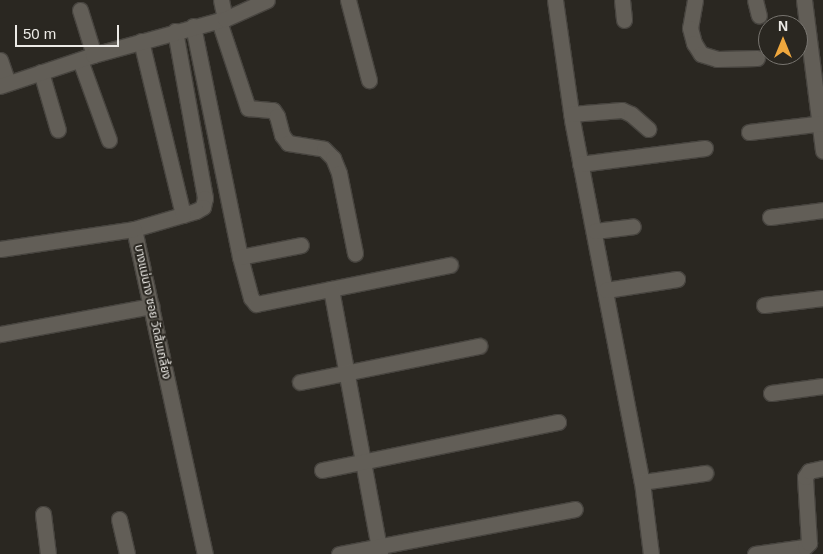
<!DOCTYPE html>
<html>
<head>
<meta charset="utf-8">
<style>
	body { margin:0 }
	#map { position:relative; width:823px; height:554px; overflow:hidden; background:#2a2721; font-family:Arial,"Noto Sans Thai",sans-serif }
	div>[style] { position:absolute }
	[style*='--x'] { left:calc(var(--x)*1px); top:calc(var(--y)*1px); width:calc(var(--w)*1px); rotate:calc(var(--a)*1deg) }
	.roads { filter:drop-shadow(1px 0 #47443f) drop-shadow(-1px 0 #47443f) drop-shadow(0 1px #47443f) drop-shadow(0 -1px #47443f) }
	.minor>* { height:15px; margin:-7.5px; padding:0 7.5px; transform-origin:7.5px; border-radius:7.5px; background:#625e57 }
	span { translate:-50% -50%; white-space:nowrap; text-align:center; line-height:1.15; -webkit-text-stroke:4px #2a2721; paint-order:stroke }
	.street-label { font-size:12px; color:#eceae6 }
	.north { position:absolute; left:758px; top:15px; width:50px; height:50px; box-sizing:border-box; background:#2a2721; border:1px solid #787570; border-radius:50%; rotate:0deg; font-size:14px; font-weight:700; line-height:20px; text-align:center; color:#eceae6 }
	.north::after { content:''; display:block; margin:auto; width:18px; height:22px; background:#efa73d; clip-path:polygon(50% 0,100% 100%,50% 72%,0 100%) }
	.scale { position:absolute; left:15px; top:25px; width:104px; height:22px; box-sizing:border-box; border:2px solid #eceae6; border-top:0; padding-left:6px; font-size:15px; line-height:18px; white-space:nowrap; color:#eceae6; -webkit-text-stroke:4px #2a2721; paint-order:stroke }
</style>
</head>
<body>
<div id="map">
	<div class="roads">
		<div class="minor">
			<i style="--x:221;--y:0;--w:19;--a:78"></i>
			<i style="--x:348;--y:0;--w:83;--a:75.3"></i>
			<i style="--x:555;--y:0;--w:121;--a:81.9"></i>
			<i style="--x:572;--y:120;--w:369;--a:79.1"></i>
			<i style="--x:642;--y:482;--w:73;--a:82.9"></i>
			<i style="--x:622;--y:0;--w:20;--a:84"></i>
			<i style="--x:695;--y:0;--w:28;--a:100"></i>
			<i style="--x:690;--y:28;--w:16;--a:75"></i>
			<i style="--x:694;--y:43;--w:13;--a:58"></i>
			<i style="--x:701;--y:54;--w:17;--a:17"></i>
			<i style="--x:717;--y:59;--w:40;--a:-1.4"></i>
			<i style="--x:755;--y:0;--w:16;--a:76"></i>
			<i style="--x:804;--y:0;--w:152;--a:82.8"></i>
			<i style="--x:80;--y:10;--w:47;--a:72.7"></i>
			<i style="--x:219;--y:21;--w:92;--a:71.6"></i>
			<i style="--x:248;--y:108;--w:25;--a:5"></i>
			<i style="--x:273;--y:110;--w:7;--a:56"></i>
			<i style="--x:277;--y:116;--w:20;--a:75"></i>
			<i style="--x:282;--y:135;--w:10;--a:53"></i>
			<i style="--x:288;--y:143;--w:36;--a:9"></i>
			<i style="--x:324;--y:149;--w:13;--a:45"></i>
			<i style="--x:333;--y:158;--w:16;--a:68"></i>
			<i style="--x:339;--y:173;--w:82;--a:78.7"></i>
			<i style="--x:193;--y:26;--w:236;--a:78.5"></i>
			<i style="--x:240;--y:257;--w:42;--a:75"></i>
			<i style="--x:251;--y:298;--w:8;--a:50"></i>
			<i style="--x:256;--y:304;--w:198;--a:-11.4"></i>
			<i style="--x:175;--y:31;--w:170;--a:79.8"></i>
			<i style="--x:205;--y:198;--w:9;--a:103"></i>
			<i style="--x:203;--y:207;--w:8;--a:150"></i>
			<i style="--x:196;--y:211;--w:65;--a:163.8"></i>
			<i style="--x:134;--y:229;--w:333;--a:77.7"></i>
			<i style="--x:141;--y:41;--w:179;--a:76.4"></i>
			<i style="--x:0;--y:60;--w:24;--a:71"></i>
			<i style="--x:80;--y:60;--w:85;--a:70.1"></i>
			<i style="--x:41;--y:72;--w:60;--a:73.7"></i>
			<i style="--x:0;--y:86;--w:98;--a:-18.4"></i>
			<i style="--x:93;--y:55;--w:137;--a:-15.3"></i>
			<i style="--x:225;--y:19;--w:46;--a:-24.3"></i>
			<i style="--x:571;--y:114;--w:51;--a:-4.5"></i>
			<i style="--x:622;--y:110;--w:10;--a:24"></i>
			<i style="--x:631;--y:114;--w:23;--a:41"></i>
			<i style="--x:749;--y:132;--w:75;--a:-6.9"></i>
			<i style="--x:580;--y:164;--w:126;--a:-7.3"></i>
			<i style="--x:770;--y:217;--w:53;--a:-7.5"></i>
			<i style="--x:595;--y:231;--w:38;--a:-7"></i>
			<i style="--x:0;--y:249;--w:135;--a:-8.5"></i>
			<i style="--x:240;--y:257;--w:62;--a:-11.1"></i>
			<i style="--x:331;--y:289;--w:269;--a:79.5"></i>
			<i style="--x:606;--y:290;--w:72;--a:-8.8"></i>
			<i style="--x:764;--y:305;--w:59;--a:-6.8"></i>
			<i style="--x:0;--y:334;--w:154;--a:-10.5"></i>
			<i style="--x:300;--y:382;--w:183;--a:-11.4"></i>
			<i style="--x:771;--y:393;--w:52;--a:-7.7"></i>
			<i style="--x:322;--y:470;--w:241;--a:-11.5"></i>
			<i style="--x:642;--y:482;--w:64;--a:-8.1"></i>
			<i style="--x:43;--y:514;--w:40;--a:82.9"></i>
			<i style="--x:119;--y:519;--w:36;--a:77"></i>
			<i style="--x:339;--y:554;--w:240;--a:-10.8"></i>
			<i style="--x:755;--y:554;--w:50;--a:-8"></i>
			<i style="--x:805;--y:547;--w:6;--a:-45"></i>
			<i style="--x:809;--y:543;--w:66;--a:-93.5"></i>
			<i style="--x:805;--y:477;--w:7;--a:-56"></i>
			<i style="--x:809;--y:471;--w:14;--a:-12"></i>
		</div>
	</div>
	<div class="street-label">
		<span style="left:152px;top:312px;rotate:78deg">บางแม่นาง ซอย วัดส้มเกลี้ยง</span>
	</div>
	<div class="north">N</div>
	<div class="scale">50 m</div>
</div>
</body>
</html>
